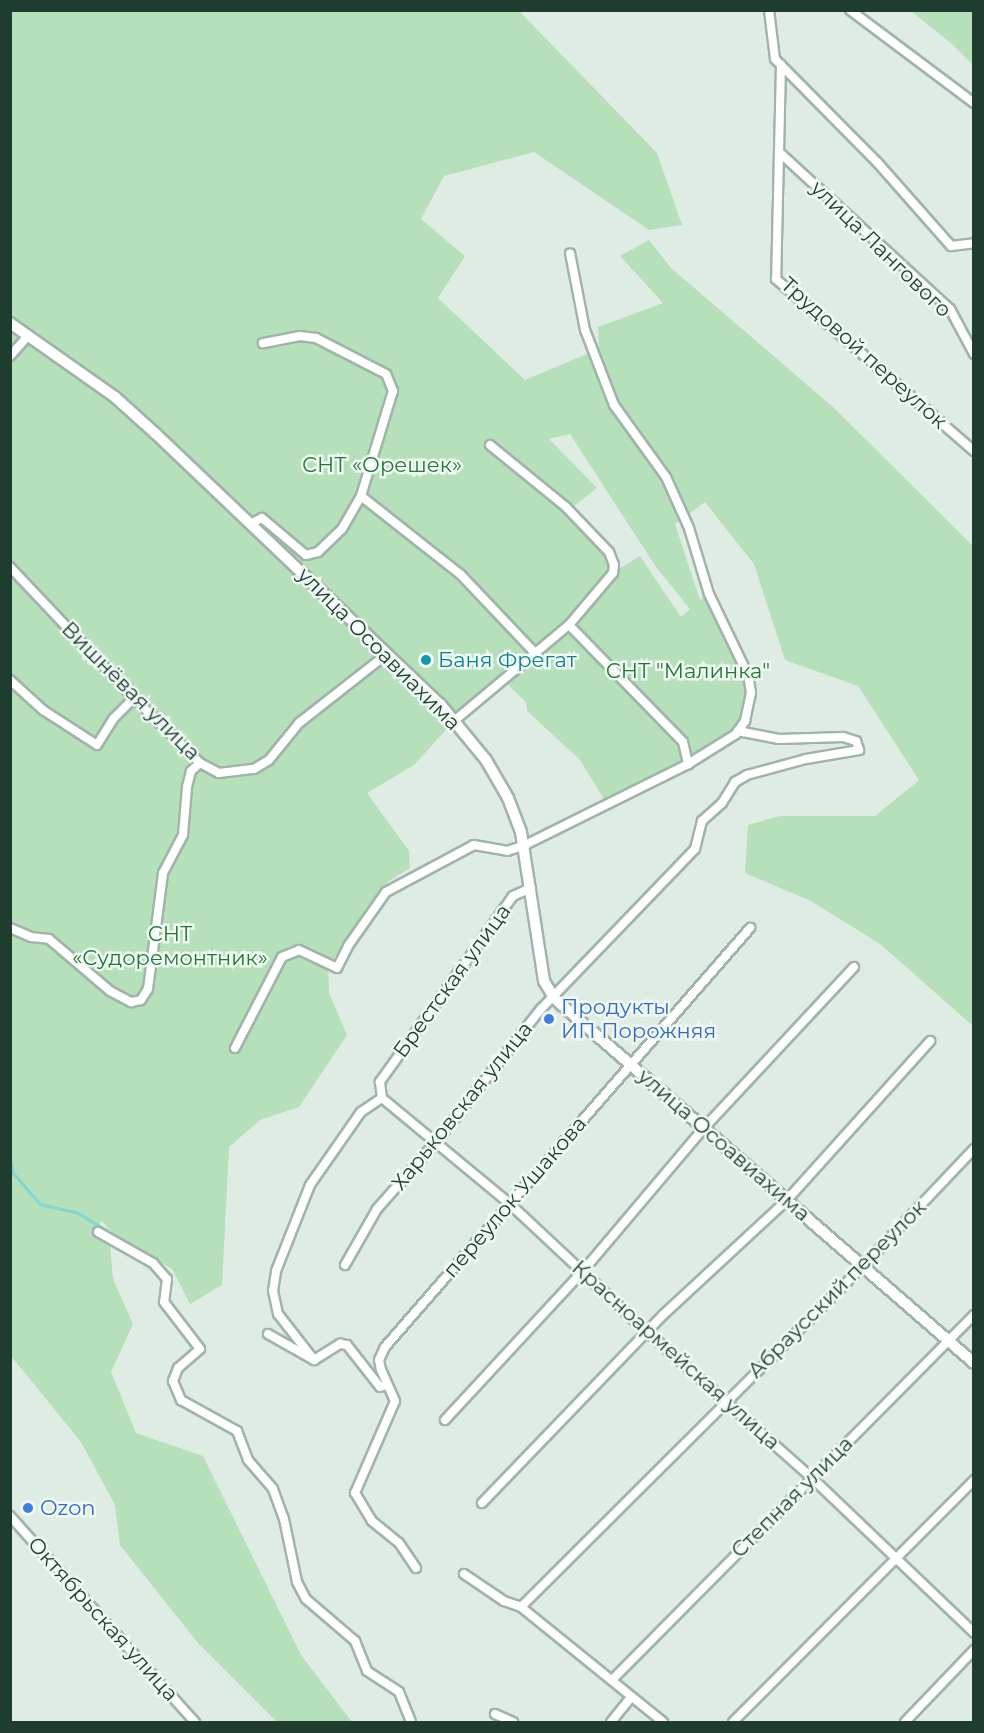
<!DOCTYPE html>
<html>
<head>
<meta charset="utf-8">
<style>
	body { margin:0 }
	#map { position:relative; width:984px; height:1733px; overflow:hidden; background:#dfece4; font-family:Montserrat,sans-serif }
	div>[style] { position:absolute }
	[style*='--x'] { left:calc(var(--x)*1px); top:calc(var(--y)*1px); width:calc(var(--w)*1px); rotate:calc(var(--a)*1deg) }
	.green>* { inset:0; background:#b5e0b9 }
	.stream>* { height:3px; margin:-1.5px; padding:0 1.5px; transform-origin:1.5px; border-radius:1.5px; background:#80d7d5 }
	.roads { filter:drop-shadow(2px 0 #a1b4aa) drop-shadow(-2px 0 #a1b4aa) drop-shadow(0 2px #a1b4aa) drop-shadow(0 -2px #a1b4aa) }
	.street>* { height:8px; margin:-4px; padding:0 4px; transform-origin:4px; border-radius:4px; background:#fff }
	.secondary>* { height:10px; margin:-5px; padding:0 5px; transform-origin:5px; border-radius:5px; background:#fff }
	.dots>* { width:16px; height:16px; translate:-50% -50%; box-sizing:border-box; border:3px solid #eff8f2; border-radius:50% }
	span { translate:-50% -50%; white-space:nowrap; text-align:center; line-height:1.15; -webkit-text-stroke:5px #eff8f2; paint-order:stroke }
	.street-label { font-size:21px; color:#1e3d2f }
	.park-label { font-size:21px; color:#247836 }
	.culture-label { font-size:21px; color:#0d838f }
	.left { translate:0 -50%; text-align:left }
	.shop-label { font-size:21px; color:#366cbe }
	.frame { position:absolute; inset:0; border:12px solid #1e3d2f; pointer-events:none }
</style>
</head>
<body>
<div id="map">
	<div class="green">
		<i style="clip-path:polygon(evenodd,11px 11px,519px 11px,657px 153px,682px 225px,649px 230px,534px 152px,444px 176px,421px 219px,465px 256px,438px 298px,525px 380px,599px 349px,598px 327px,663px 303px,620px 256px,649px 240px,671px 268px,833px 407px,973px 546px,973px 1026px,880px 944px,811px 901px,745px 873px,748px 825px,780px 816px,875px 816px,919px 780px,858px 686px,785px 660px,754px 564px,705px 502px,675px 524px,700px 600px,709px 594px,748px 675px,751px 693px,745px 721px,736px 734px,607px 804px,580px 760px,527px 711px,526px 702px,504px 681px,454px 721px,414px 765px,367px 793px,409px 851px,410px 868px,389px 881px,328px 966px,329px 993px,347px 1035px,299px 1107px,260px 1120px,229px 1147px,222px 1285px,190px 1304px,172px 1269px,113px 1234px,102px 1221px,93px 1231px,110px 1245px,113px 1279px,133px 1324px,111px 1372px,136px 1433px,203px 1456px,301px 1655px,352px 1722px,277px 1722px,198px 1643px,120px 1545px,115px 1505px,81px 1442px,11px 1356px,11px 11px,570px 434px,656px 567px,690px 609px,681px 617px,640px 556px,620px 568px,614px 566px,569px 510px,597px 488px,549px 439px,570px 434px)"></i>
		<i style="clip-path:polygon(911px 11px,973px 11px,973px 65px,953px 45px)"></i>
	</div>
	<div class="stream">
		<i style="--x:10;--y:1160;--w:13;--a:77"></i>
		<i style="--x:13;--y:1173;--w:41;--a:48.9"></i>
		<i style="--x:40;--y:1204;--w:39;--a:13"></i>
		<i style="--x:78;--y:1213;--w:33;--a:31"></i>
	</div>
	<div class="roads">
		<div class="street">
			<i style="--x:769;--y:10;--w:49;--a:83"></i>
			<i style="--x:775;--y:59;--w:145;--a:45.3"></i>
			<i style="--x:877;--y:162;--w:112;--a:48.6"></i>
			<i style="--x:951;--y:246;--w:23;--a:-7"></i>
			<i style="--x:850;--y:10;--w:155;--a:36.9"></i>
			<i style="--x:781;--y:65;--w:214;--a:91.3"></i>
			<i style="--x:776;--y:279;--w:262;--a:41"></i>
			<i style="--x:779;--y:152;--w:232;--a:42.6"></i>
			<i style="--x:950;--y:309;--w:51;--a:61.9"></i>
			<i style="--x:10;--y:356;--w:28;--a:-48"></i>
			<i style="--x:361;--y:496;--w:127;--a:38.3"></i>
			<i style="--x:461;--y:575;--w:109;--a:46.5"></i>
			<i style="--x:252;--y:523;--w:11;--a:-27"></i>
			<i style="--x:262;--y:518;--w:57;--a:40.1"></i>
			<i style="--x:306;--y:555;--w:12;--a:-14"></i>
			<i style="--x:318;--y:552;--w:33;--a:-44"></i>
			<i style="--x:342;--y:529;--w:38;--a:-60"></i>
			<i style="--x:361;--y:496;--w:110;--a:-73.1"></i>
			<i style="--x:393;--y:391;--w:18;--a:-112"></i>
			<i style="--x:386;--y:374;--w:79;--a:-152.8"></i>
			<i style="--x:316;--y:338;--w:16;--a:-173"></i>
			<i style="--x:300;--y:336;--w:38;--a:169"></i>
			<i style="--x:10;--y:567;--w:180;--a:46.6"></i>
			<i style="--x:134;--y:698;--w:93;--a:44.6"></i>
			<i style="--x:200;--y:763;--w:21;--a:28"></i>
			<i style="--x:219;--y:773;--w:35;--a:-7"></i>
			<i style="--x:254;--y:769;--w:17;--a:-31"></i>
			<i style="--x:269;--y:760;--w:48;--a:-51"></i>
			<i style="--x:299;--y:723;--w:112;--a:-38.1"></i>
			<i style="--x:569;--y:625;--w:163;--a:45.7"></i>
			<i style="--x:683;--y:742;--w:23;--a:77"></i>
			<i style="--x:10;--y:680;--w:45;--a:42.3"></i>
			<i style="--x:43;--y:710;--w:64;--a:32.9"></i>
			<i style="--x:97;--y:745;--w:31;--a:-58"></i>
			<i style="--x:113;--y:719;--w:30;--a:-45"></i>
			<i style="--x:454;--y:721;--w:150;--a:-39.9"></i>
			<i style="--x:569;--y:625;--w:68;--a:-49.8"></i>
			<i style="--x:613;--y:573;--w:8;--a:-83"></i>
			<i style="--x:614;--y:565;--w:14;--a:-111"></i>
			<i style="--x:609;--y:552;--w:62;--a:-133.7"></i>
			<i style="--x:566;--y:507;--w:98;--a:-140.8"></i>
			<i style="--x:531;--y:888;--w:20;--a:156"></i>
			<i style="--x:513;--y:896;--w:229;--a:125.6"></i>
			<i style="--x:380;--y:1082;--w:16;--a:83"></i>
			<i style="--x:382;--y:1098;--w:166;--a:39.6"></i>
			<i style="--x:510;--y:1204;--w:187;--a:43.1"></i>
			<i style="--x:647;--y:1332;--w:219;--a:41.5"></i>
			<i style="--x:811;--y:1477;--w:226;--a:43.7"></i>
			<i style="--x:10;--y:928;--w:23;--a:23"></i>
			<i style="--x:31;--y:937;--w:18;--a:6"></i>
			<i style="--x:49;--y:939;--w:80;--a:40.4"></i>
			<i style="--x:110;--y:991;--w:24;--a:28"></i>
			<i style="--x:131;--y:1002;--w:10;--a:-11"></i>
			<i style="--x:141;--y:1000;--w:13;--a:-58"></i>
			<i style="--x:148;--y:989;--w:117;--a:-82.6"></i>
			<i style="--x:163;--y:873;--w:43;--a:-62.2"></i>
			<i style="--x:183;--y:835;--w:48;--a:-85.2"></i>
			<i style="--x:187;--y:787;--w:16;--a:-76"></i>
			<i style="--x:191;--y:771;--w:12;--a:-42"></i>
			<i style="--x:235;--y:1048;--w:102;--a:-62.7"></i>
			<i style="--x:282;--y:957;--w:18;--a:-22"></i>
			<i style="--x:299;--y:950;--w:42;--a:25.3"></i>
			<i style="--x:337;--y:968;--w:25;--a:-63"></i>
			<i style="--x:348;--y:946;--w:66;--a:-54.9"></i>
			<i style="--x:386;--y:892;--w:100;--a:-28.1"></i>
			<i style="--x:474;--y:845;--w:34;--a:10"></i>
			<i style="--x:507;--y:851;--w:19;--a:-18"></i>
			<i style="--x:525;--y:845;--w:182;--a:-26.4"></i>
			<i style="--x:688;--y:764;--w:57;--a:-32"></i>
			<i style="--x:736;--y:734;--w:16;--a:-55"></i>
			<i style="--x:745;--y:721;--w:29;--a:-78"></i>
			<i style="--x:751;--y:693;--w:18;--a:-99"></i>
			<i style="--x:748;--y:675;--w:90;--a:-115.7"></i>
			<i style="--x:709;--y:594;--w:69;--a:-106.9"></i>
			<i style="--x:689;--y:528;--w:56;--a:-114.3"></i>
			<i style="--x:666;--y:477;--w:89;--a:-125.8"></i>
			<i style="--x:614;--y:405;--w:80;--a:-111.1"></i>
			<i style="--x:585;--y:330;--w:78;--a:-101"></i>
			<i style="--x:98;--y:1232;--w:63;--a:29.4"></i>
			<i style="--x:153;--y:1263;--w:21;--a:49"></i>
			<i style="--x:167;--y:1279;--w:23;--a:97"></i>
			<i style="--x:164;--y:1302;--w:59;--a:52.5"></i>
			<i style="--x:200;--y:1349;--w:29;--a:139"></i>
			<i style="--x:178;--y:1368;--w:14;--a:111"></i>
			<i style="--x:173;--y:1381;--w:21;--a:67"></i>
			<i style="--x:181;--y:1400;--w:64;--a:29"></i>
			<i style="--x:237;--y:1431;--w:31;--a:69"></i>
			<i style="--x:248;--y:1460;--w:38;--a:49"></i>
			<i style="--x:273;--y:1489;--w:32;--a:70"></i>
			<i style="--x:284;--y:1519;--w:64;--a:78.3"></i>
			<i style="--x:297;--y:1582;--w:19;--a:62"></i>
			<i style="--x:306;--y:1599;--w:65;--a:40.6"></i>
			<i style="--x:355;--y:1641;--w:32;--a:68"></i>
			<i style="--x:367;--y:1671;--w:38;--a:33"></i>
			<i style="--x:399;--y:1692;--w:32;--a:68"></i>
			<i style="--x:345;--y:1265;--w:64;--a:-60.3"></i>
			<i style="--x:377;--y:1209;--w:91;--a:-48.6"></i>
			<i style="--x:437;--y:1141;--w:168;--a:-51.8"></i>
			<i style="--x:541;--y:1009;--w:222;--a:-46.1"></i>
			<i style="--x:695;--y:849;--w:29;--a:-76"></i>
			<i style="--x:702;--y:821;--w:27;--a:-42"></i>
			<i style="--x:722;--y:803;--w:25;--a:-58"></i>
			<i style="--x:735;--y:782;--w:14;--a:-30"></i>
			<i style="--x:747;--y:775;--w:61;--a:-15.2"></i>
			<i style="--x:806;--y:759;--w:54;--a:-9.6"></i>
			<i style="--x:859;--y:750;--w:9;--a:-108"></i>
			<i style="--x:856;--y:741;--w:14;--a:-163"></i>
			<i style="--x:843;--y:737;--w:64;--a:178.2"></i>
			<i style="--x:779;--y:739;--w:42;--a:-169"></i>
			<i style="--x:268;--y:1334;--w:53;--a:29.5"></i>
			<i style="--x:314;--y:1360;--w:31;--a:-32"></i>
			<i style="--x:340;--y:1344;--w:7;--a:8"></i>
			<i style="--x:347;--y:1345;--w:53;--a:51.8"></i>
			<i style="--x:380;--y:1387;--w:6;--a:-18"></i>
			<i style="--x:314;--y:1360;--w:58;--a:-128"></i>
			<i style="--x:278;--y:1314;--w:24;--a:-102"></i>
			<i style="--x:273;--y:1291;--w:20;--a:-81"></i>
			<i style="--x:276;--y:1271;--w:92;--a:-68.4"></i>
			<i style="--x:310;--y:1185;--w:89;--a:-55.1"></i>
			<i style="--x:361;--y:1112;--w:25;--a:-34"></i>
			<i style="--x:445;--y:1420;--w:203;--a:-47.2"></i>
			<i style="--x:583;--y:1271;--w:187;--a:-49.8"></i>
			<i style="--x:704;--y:1128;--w:220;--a:-47"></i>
			<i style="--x:482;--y:1503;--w:261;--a:-46.1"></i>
			<i style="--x:663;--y:1315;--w:169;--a:-42.8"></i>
			<i style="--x:787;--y:1200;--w:214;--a:-48"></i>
			<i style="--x:10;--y:1516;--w:277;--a:48.1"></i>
			<i style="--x:416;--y:1568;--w:30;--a:-124"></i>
			<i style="--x:399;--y:1543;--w:35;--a:-141"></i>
			<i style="--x:372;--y:1521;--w:33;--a:-121"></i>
			<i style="--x:355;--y:1493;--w:100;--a:-66.5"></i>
			<i style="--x:395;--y:1401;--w:34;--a:-114"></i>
			<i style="--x:381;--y:1370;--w:10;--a:-101"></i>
			<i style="--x:379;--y:1360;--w:14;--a:-65"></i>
			<i style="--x:385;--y:1347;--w:556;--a:-48.94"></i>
			<i style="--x:464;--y:1574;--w:48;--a:34"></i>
			<i style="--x:504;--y:1601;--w:18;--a:19"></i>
			<i style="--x:521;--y:1607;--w:183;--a:39"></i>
			<i style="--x:521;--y:1607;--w:482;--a:-44.9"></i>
			<i style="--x:862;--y:1267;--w:163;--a:-46.5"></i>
			<i style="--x:612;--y:1680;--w:514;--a:-45.24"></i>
			<i style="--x:495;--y:1714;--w:20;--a:24"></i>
			<i style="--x:611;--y:1722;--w:32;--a:-51"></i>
			<i style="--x:733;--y:1722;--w:342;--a:-45.1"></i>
			<i style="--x:905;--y:1722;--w:100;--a:-46.2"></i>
		</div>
		<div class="secondary">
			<i style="--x:10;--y:323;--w:128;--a:35.2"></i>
			<i style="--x:115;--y:397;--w:55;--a:42.1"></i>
			<i style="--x:156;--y:434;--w:392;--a:43.6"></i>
			<i style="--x:440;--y:704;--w:72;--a:50.6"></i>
			<i style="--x:486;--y:760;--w:44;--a:59.9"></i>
			<i style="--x:508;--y:798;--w:36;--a:69"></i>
			<i style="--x:521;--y:832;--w:151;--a:81.2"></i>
			<i style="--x:544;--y:981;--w:21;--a:59"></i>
			<i style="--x:555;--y:999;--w:555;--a:40.98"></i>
		</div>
	</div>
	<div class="dots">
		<i style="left:426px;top:660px;background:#0f9aa8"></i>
		<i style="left:549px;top:1019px;background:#3f7fe0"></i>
		<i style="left:28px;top:1508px;background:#3f7fe0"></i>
	</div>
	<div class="street-label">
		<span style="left:881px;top:249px;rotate:44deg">улица Лангового</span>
		<span style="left:864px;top:353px;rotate:42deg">Трудовой переулок</span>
		<span style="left:379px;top:649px;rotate:45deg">улица Осоавиахима</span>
		<span style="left:131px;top:691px;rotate:45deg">Вишнёвая улица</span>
		<span style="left:452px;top:981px;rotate:-54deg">Брестская улица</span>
		<span style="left:462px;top:1106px;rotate:-51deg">Харьковская улица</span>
		<span style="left:724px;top:1145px;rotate:41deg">улица Осоавиахима</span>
		<span style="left:515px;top:1197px;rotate:-49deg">переулок Ушакова</span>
		<span style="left:837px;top:1289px;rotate:-45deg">Абраусский переулок</span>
		<span style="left:676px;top:1355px;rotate:42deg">Красноармейская улица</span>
		<span style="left:792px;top:1497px;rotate:-45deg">Степная улица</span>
		<span style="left:103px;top:1619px;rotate:48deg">Октябрьская улица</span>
	</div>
	<div class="park-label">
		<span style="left:382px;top:465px">СНТ «Орешек»</span>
		<span style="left:688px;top:671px">СНТ "Малинка"</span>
		<span style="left:170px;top:946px">СНТ<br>«Судоремонтник»</span>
	</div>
	<div class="culture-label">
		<span class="left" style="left:438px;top:660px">Баня Фрегат</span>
	</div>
	<div class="shop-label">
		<span class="left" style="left:561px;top:1019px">Продукты<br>ИП Порожняя</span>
		<span class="left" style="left:40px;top:1508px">Ozon</span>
	</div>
	<div class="frame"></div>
</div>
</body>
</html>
